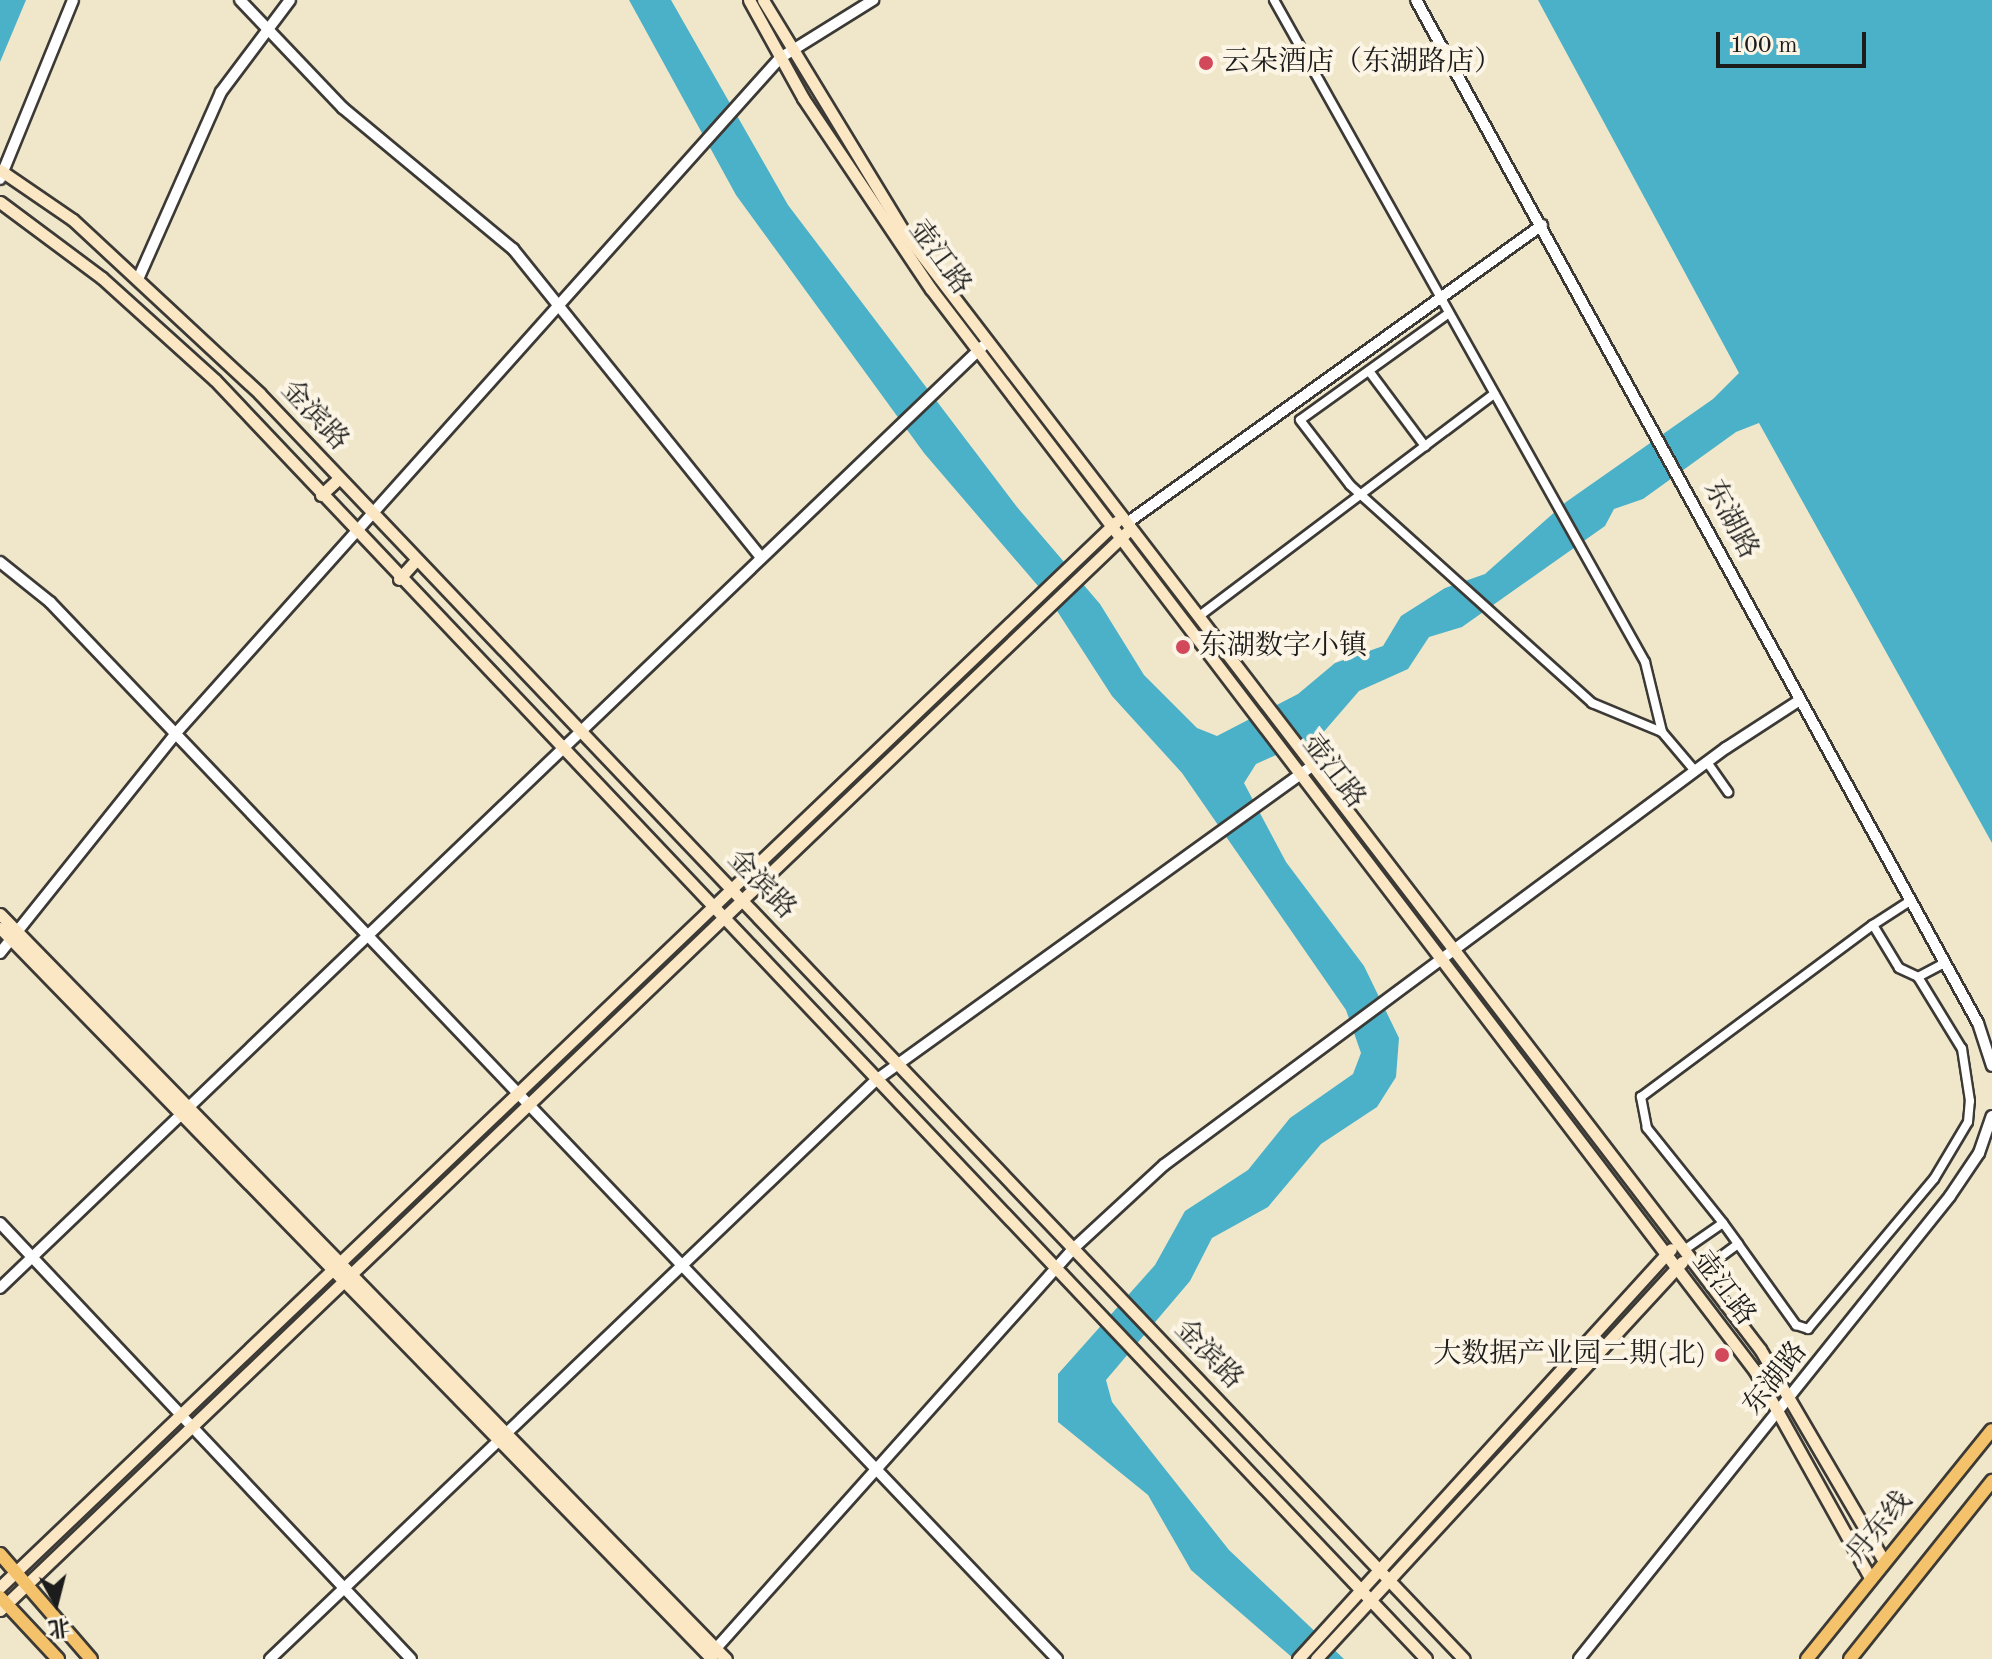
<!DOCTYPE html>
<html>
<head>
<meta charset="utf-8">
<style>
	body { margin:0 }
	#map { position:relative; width:1992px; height:1659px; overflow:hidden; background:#f0e7ca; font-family:"Old Standard TT","Noto Serif SC",serif }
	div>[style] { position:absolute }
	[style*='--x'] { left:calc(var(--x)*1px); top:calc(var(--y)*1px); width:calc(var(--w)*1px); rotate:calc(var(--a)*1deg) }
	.water>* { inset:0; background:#4ab1c8 }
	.roads { filter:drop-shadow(2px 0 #3c3a36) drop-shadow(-2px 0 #3c3a36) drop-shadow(0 2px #3c3a36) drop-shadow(0 -2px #3c3a36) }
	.minor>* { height:8px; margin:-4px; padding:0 4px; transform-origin:4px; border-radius:4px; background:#fff }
	.tertiary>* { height:10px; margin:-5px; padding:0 5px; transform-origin:5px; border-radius:5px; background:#fff }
	.secondary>* { height:11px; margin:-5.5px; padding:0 5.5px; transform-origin:5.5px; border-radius:5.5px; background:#fbe7c3 }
	.primary>* { height:12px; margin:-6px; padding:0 6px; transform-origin:6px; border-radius:6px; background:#f4c26a }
	.trunk>* { height:12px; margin:-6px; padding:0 6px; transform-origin:6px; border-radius:6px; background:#f4c26a }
	.dots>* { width:22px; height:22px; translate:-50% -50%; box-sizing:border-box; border:4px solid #fcf5e5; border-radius:50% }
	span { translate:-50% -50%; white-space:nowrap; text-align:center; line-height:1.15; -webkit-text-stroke:8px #fcf5e5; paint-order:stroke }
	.poi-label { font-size:28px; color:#1c1c1c }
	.left { translate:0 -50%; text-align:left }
	.right { translate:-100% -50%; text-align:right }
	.street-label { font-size:28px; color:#1c1c1c }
	.north { position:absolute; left:16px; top:1563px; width:80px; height:80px; -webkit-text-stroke:6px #fcf5e5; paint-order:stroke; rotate:173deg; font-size:22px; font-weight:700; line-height:32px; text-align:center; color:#1c1c1c }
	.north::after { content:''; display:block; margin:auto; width:28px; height:36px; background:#1c1c1c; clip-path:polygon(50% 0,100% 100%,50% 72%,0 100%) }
	.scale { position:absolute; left:1716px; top:32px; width:150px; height:36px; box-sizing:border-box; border:4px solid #1c1c1c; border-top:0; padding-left:10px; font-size:24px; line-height:28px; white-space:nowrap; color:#1c1c1c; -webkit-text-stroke:6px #fcf5e5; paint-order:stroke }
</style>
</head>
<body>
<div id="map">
	<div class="water">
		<i style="clip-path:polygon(0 0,26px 0,0 62px)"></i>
		<i style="clip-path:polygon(629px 0,671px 0,788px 205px,1017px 507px,1100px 604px,1144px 675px,1197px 728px,1217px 736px,1298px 694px,1335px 663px,1383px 646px,1401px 616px,1445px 588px,1485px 574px,1566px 502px,1713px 399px,1739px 373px,1538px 0,1992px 0,1992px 843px,1759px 423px,1736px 432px,1643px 499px,1614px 509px,1605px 526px,1462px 627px,1429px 637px,1408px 669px,1359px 691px,1321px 735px,1256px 764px,1244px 783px,1286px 862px,1364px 966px,1399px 1038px,1396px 1077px,1377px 1107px,1321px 1144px,1268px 1207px,1212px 1238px,1190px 1281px,1106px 1380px,1112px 1402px,1229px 1550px,1344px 1659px,1294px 1659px,1191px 1570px,1148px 1495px,1058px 1422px,1058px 1374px,1155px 1265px,1185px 1211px,1248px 1170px,1290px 1118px,1353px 1074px,1361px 1053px,1346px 1010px,1182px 773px,1112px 696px,1050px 600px,924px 453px,736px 195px)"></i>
	</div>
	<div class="roads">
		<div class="minor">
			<i style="--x:1274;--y:0;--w:759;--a:60.73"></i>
			<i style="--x:1645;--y:662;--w:72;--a:76.3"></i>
			<i style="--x:1662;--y:732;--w:51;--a:49.8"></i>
			<i style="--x:1449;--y:313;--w:183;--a:144.3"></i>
			<i style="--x:1300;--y:420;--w:82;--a:52.4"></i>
			<i style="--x:1350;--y:485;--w:326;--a:42"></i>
			<i style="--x:1592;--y:703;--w:76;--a:22.5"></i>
			<i style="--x:1369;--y:371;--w:94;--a:53.3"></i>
			<i style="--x:1198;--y:617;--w:371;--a:-37"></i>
			<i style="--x:1707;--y:762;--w:37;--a:55"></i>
			<i style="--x:1873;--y:925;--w:44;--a:-33"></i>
			<i style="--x:1723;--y:1223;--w:122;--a:-128.7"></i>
			<i style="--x:1647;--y:1128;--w:32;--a:-101"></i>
			<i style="--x:1641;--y:1097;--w:289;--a:-36.6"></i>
			<i style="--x:1873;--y:925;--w:50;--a:58.8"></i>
			<i style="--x:1899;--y:968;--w:21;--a:25"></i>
			<i style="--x:1738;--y:1244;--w:100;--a:54.4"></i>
			<i style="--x:1796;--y:1325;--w:13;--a:18"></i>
			<i style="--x:1808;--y:1329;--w:196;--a:-50"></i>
			<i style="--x:1934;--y:1179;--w:66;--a:-59.2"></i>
			<i style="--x:1968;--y:1122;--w:21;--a:-85"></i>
			<i style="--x:1970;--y:1101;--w:53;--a:-98.7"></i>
			<i style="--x:1962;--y:1049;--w:84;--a:-121.4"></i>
			<i style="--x:1918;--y:977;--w:30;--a:-28"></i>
			<i style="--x:1684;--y:1250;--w:47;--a:-34.7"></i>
			<i style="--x:1723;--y:1223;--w:26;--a:54"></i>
			<i style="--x:1738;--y:1244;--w:47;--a:143.6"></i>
		</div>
		<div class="tertiary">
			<i style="--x:240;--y:0;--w:149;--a:46.4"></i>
			<i style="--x:343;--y:108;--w:221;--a:39.7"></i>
			<i style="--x:513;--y:249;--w:394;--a:51.2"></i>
			<i style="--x:1416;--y:0;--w:1167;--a:61.22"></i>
			<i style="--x:1978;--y:1023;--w:45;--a:72"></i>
			<i style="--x:0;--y:179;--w:193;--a:-67.8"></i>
			<i style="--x:139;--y:277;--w:202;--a:-66.1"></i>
			<i style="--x:221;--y:92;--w:115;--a:-53.1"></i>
			<i style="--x:1127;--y:523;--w:511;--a:-35.68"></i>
			<i style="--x:0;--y:562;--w:64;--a:38.7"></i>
			<i style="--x:50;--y:602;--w:1460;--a:46.39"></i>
			<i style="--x:0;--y:953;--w:282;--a:-51.3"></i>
			<i style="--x:176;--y:733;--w:906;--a:-48.18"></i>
			<i style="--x:780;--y:58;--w:110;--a:-31.9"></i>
			<i style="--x:0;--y:1223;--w:599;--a:46.69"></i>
			<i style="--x:0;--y:1288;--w:1361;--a:-43.78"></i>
			<i style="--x:712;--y:1653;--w:543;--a:-48.21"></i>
			<i style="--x:1074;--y:1248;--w:122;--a:-42.7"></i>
			<i style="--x:1164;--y:1165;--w:700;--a:-36.58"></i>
			<i style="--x:1726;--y:748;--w:88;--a:-33"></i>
			<i style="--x:270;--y:1659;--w:838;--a:-43.69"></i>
			<i style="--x:876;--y:1080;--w:537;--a:-35.76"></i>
			<i style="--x:1579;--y:1659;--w:593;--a:-51.29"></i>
			<i style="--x:1950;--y:1196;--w:52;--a:-56"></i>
			<i style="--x:1979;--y:1153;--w:39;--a:-71"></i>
		</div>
		<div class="secondary">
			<i style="--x:749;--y:0;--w:112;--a:61.1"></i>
			<i style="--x:803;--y:98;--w:230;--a:56.2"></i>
			<i style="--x:931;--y:289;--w:1360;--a:52.71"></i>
			<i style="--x:1755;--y:1371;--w:237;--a:60.9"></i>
			<i style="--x:763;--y:0;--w:271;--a:58.7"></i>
			<i style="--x:904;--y:232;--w:1407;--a:52.54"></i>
			<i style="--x:1760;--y:1349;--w:246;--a:59.7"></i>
			<i style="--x:0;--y:170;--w:88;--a:34.4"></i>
			<i style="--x:73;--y:220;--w:255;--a:42.9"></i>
			<i style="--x:260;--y:394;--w:1746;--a:46.42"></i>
			<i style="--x:0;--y:202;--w:127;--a:36.7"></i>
			<i style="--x:102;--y:278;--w:152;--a:42.1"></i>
			<i style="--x:215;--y:380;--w:1761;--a:46.56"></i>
			<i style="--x:321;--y:495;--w:25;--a:-43"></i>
			<i style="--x:399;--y:579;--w:25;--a:-48"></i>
			<i style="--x:0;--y:914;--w:1040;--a:45.74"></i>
			<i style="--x:0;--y:928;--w:1020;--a:45.75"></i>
			<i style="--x:0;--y:1587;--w:1543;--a:-43.66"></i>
			<i style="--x:0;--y:1610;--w:1560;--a:-43.73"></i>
			<i style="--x:1298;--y:1659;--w:554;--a:-47.71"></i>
			<i style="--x:1316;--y:1659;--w:540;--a:-47.33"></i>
		</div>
		<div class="primary">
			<i style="--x:0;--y:1554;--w:139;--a:49.1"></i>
			<i style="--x:0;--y:1597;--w:85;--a:46.9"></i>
		</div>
		<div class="trunk">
			<i style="--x:1807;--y:1659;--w:294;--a:-51.1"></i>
			<i style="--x:1850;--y:1659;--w:228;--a:-51.4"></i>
		</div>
	</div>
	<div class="dots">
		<i style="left:1206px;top:63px;background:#d1495b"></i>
		<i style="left:1183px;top:647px;background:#d1495b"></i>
		<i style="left:1722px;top:1355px;background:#d1495b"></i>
	</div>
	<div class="poi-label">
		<span class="left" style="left:1222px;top:63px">云朵酒店（东湖路店）</span>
		<span class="left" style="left:1199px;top:647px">东湖数字小镇</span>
		<span class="right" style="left:1706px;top:1355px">大数据产业园二期(北)</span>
	</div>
	<div class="street-label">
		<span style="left:939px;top:258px;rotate:54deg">壶江路</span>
		<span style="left:314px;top:416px;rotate:47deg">金滨路</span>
		<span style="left:1730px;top:520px;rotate:62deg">东湖路</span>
		<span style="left:1333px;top:772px;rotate:53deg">壶江路</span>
		<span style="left:761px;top:885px;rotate:46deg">金滨路</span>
		<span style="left:1723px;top:1289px;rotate:53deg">壶江路</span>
		<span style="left:1208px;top:1355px;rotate:46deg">金滨路</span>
		<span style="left:1776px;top:1379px;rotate:-52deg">东湖路</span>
		<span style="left:1880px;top:1528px;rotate:-50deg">丹东线</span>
	</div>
	<div class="north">北</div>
	<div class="scale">100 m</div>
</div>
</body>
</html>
